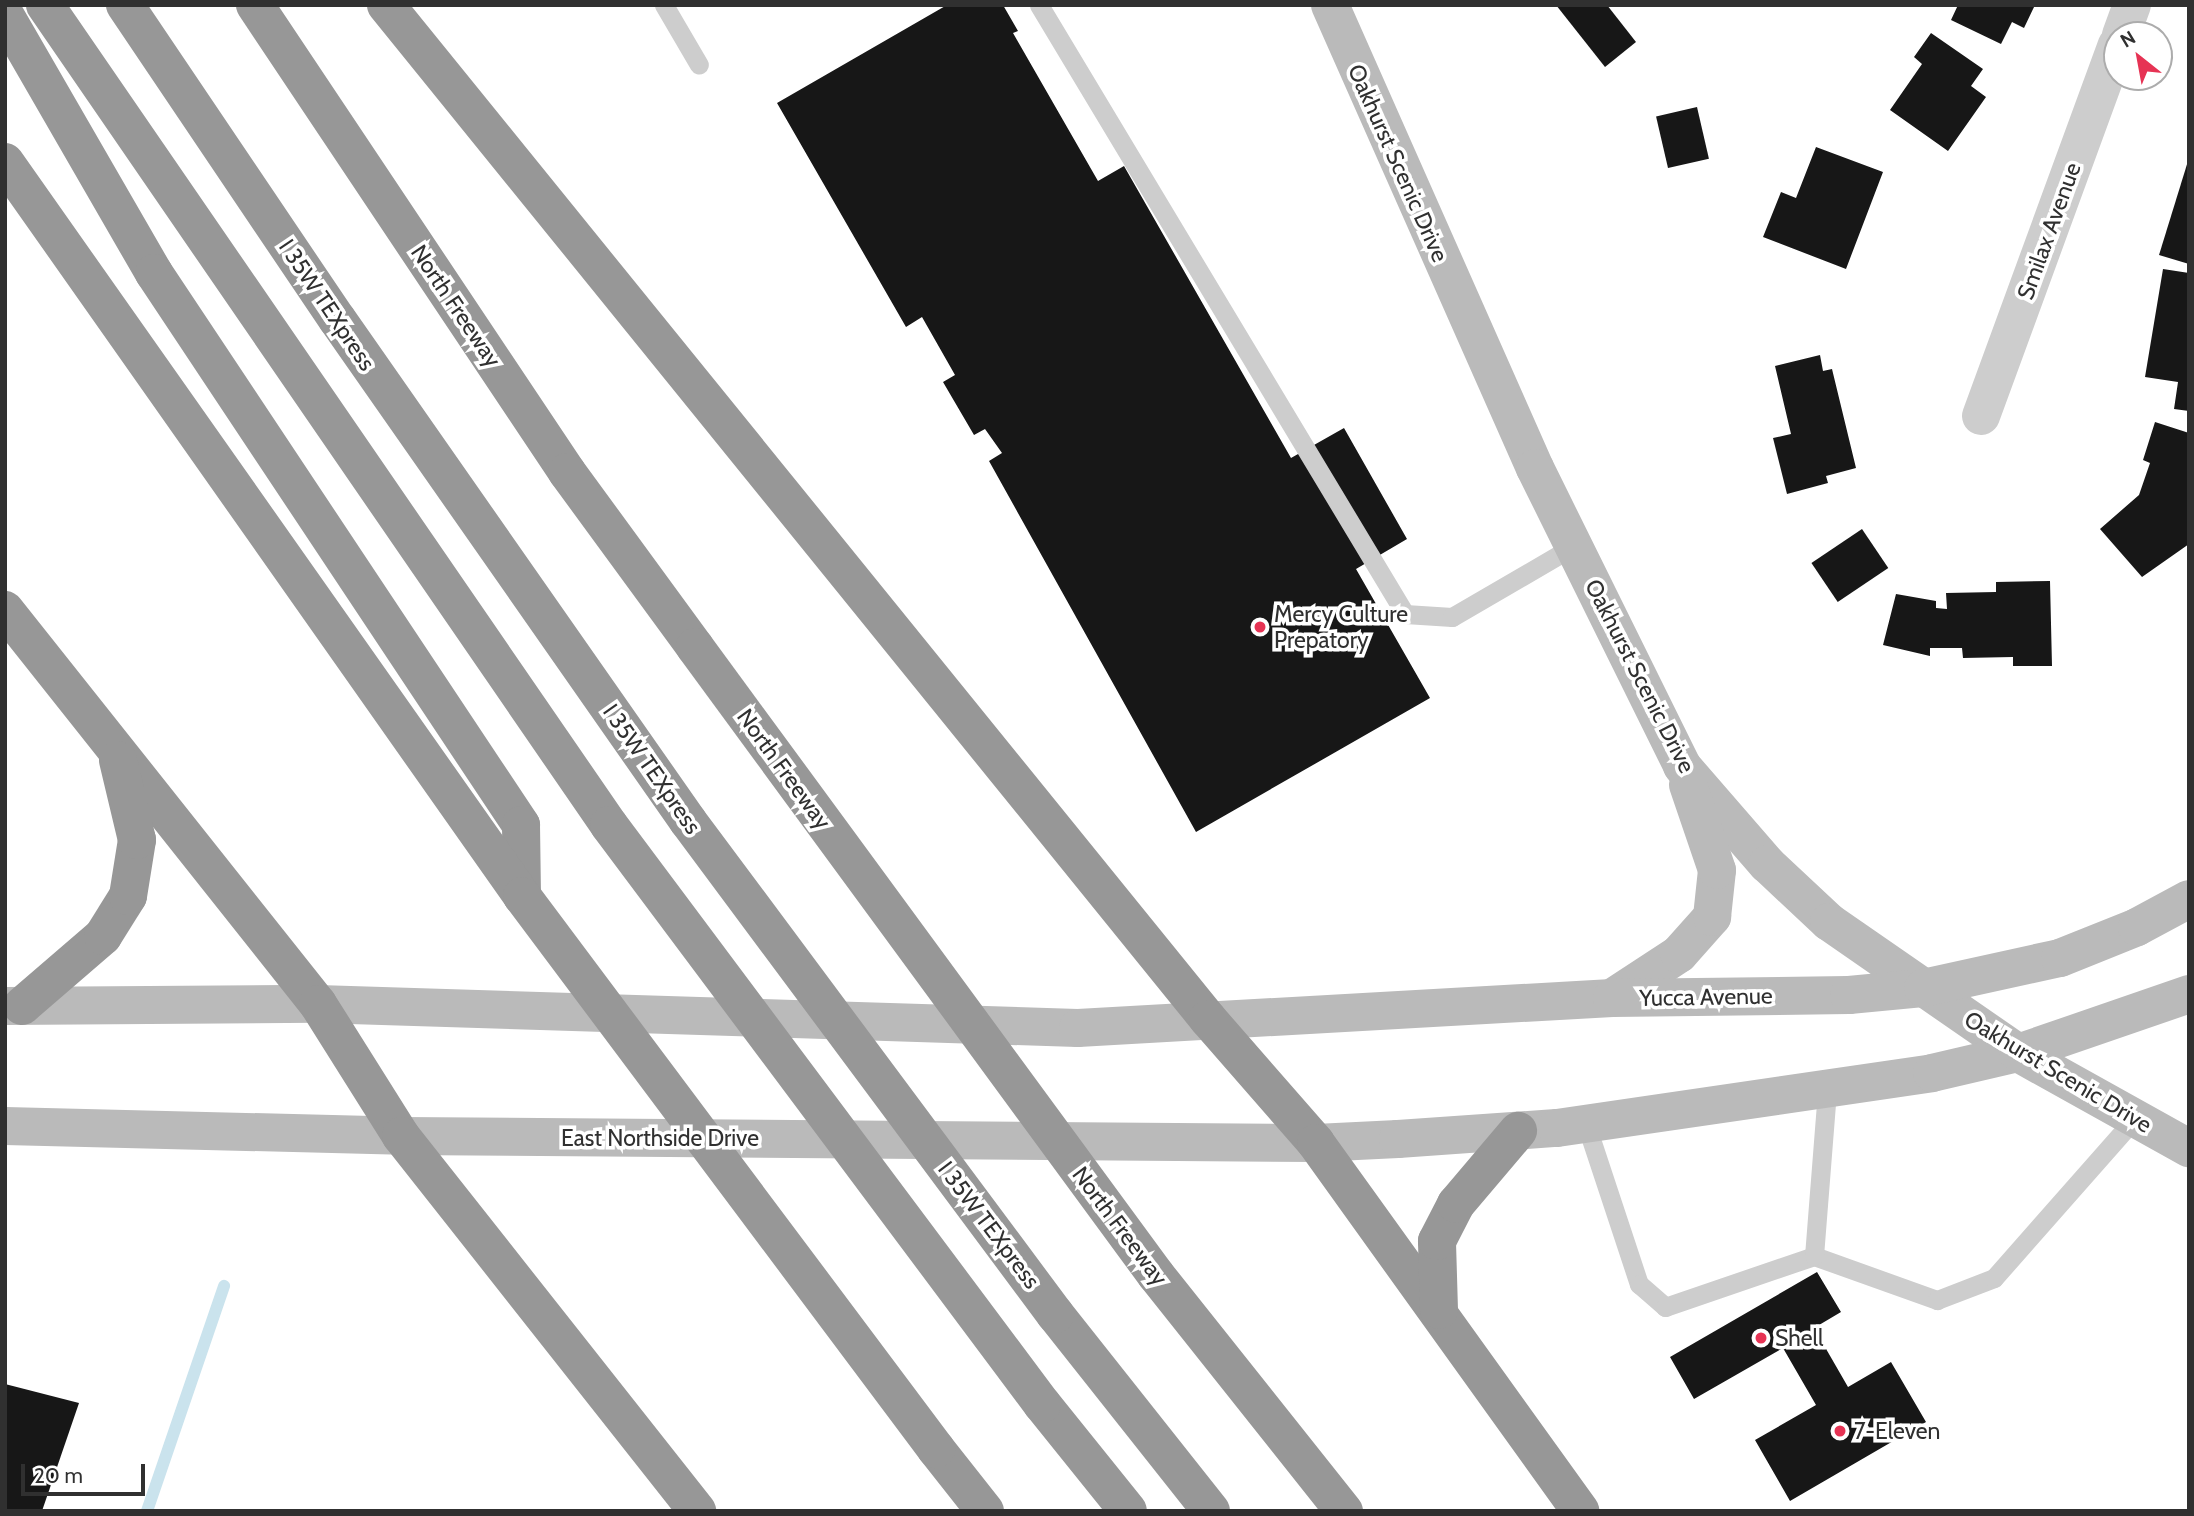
<!DOCTYPE html>
<html>
<head>
<meta charset="utf-8">
<style>
	body { margin:0 }
	#map { position:relative; width:2194px; height:1516px; overflow:hidden; background:#fff; font-family:Cabin,sans-serif }
	div>[style] { position:absolute }
	[style*='--x'] { left:calc(var(--x)*1px); top:calc(var(--y)*1px); width:calc(var(--w)*1px); rotate:calc(var(--a)*1deg) }
	.stream>* { height:12px; margin:-6px; padding:0 6px; transform-origin:6px; border-radius:6px; background:#cae3ed }
	.building>* { inset:0; background:#171717; transform-origin:0 0 }
	.lane>* { height:19px; margin:-9.5px; padding:0 9.5px; transform-origin:9.5px; border-radius:9.5px; background:#cdcdcd }
	.street>* { height:38px; margin:-19px; padding:0 19px; transform-origin:19px; border-radius:19px; background:#cdcdcd }
	.secondary>* { height:38px; margin:-19px; padding:0 19px; transform-origin:19px; border-radius:19px; background:#bababa }
	.highway>* { height:38px; margin:-19px; padding:0 19px; transform-origin:19px; border-radius:19px; background:#979797 }
	.highway-bridge>* { height:38px; margin:-19px; padding:0 19px; transform-origin:19px; border-radius:19px; background:#979797 }
	.dots>* { width:19px; height:19px; translate:-50% -50%; box-sizing:border-box; border:4px solid #fff; border-radius:50% }
	span { translate:-50% -50%; white-space:nowrap; text-align:center; line-height:1.15; -webkit-text-stroke:7px #fff; paint-order:stroke }
	.street-label { font-size:23px; color:#303030 }
	.poi-label { font-size:23px; color:#303030 }
	.left { translate:0 -50%; text-align:left }
	.frame { position:absolute; inset:0; border:7px solid #303030; pointer-events:none }
	.north { position:absolute; left:2103px; top:21px; width:70px; height:70px; box-sizing:border-box; background:#fff; border:2px solid #acacac; border-radius:50%; rotate:329deg; font-size:19px; font-weight:700; line-height:28px; text-align:center; color:#303030 }
	.north::after { content:''; display:block; margin:auto; width:24px; height:32px; background:#e63354; clip-path:polygon(50% 0,100% 100%,50% 72%,0 100%) }
	.scale { position:absolute; left:21px; top:1464px; width:124px; height:32px; box-sizing:border-box; border:4px solid #303030; border-top:0; padding-left:9px; font-size:21px; line-height:24px; white-space:nowrap; color:#303030; -webkit-text-stroke:5px #fff; paint-order:stroke }
</style>
</head>
<body>
<div id="map">
	<div class="stream">
		<i style="--x:147;--y:1511;--w:238;--a:-71.1"></i>
	</div>
	<div class="building">
		<i style="clip-path:polygon(947px 5px,1003px 5px,1018px 31px,1013px 33px,1098px 181px,1124px 166px,1291px 458px,1344px 428px,1407px 539px,1356px 569px,1430px 698px,1196px 832px,989px 461px,1002px 453px,985px 429px,974px 435px,943px 382px,955px 375px,922px 317px,906px 327px,777px 103px)"></i>
		<i style="clip-path:polygon(1556px 5px,1607px 5px,1636px 42px,1605px 67px)"></i>
		<i style="clip-path:polygon(1958px 5px,2035px 5px,2024px 28px,2012px 22px,2001px 44px,1951px 20px)"></i>
		<i style="clip-path:polygon(1931px 33px,1983px 69px,1971px 86px,1986px 97px,1948px 151px,1890px 110px,1922px 64px,1914px 57px)"></i>
		<i style="left:1697px;top:107px;width:53px;height:42px;rotate:77deg"></i>
		<i style="clip-path:polygon(1816px 147px,1883px 172px,1846px 269px,1763px 237px,1781px 192px,1796px 198px)"></i>
		<i style="clip-path:polygon(2188px 161px,2189px 161px,2189px 264px,2159px 255px)"></i>
		<i style="clip-path:polygon(2163px 269px,2189px 273px,2189px 411px,2174px 409px,2178px 382px,2145px 377px)"></i>
		<i style="clip-path:polygon(1820px 355px,1823px 371px,1832px 369px,1856px 468px,1826px 476px,1828px 483px,1787px 494px,1773px 438px,1791px 434px,1775px 366px)"></i>
		<i style="clip-path:polygon(2155px 422px,2189px 433px,2189px 544px,2142px 577px,2100px 529px,2139px 495px,2150px 463px,2143px 460px)"></i>
		<i style="left:1862px;top:529px;width:47px;height:61px;rotate:56deg"></i>
		<i style="clip-path:polygon(2050px 581px,2052px 666px,2013px 666px,2013px 657px,1963px 658px,1962px 648px,1930px 648px,1930px 656px,1883px 645px,1896px 594px,1936px 601px,1936px 608px,1947px 609px,1946px 593px,1996px 592px,1996px 582px)"></i>
		<i style="clip-path:polygon(1817px 1272px,1841px 1312px,1814px 1328px,1848px 1387px,1891px 1362px,1926px 1422px,1790px 1501px,1755px 1440px,1816px 1405px,1783px 1348px,1694px 1399px,1670px 1357px)"></i>
		<i style="clip-path:polygon(5px 1384px,79px 1403px,42px 1511px,5px 1511px)"></i>
	</div>
	<div class="lane">
		<i style="--x:664;--y:5;--w:69;--a:59.7"></i>
		<i style="--x:1039;--y:5;--w:711;--a:58.99"></i>
		<i style="--x:1405;--y:614;--w:47;--a:3.7"></i>
		<i style="--x:1452;--y:617;--w:141;--a:-30.2"></i>
		<i style="--x:1586;--y:1124;--w:169;--a:71.7"></i>
		<i style="--x:1639;--y:1284;--w:35;--a:41"></i>
		<i style="--x:1665;--y:1307;--w:157;--a:-18.9"></i>
		<i style="--x:1814;--y:1256;--w:131;--a:19.7"></i>
		<i style="--x:1937;--y:1300;--w:61;--a:-21.1"></i>
		<i style="--x:1994;--y:1278;--w:212;--a:-48.6"></i>
		<i style="--x:1814;--y:1256;--w:168;--a:-85.5"></i>
	</div>
	<div class="street">
		<i style="--x:2121;--y:35;--w:32;--a:-70"></i>
		<i style="--x:1981;--y:416;--w:395;--a:-69.9"></i>
	</div>
	<div class="secondary">
		<i style="--x:1330;--y:5;--w:506;--a:66.12"></i>
		<i style="--x:1535;--y:468;--w:332;--a:63.7"></i>
		<i style="--x:1682;--y:766;--w:130;--a:49.1"></i>
		<i style="--x:1767;--y:864;--w:85;--a:43.1"></i>
		<i style="--x:1829;--y:922;--w:230;--a:34.7"></i>
		<i style="--x:2018;--y:1053;--w:196;--a:29.1"></i>
		<i style="--x:1612;--y:998;--w:80;--a:-33.3"></i>
		<i style="--x:1679;--y:954;--w:50;--a:-48.3"></i>
		<i style="--x:1712;--y:917;--w:47;--a:-83.9"></i>
		<i style="--x:1717;--y:870;--w:90;--a:-108.8"></i>
		<i style="--x:5;--y:1006;--w:313;--a:-0.4"></i>
		<i style="--x:318;--y:1004;--w:760;--a:1.81"></i>
		<i style="--x:1078;--y:1028;--w:535;--a:-3.22"></i>
		<i style="--x:1612;--y:998;--w:237;--a:-0.7"></i>
		<i style="--x:1849;--y:995;--w:74;--a:-5.4"></i>
		<i style="--x:1923;--y:988;--w:140;--a:-12.4"></i>
		<i style="--x:2060;--y:958;--w:83;--a:-21.9"></i>
		<i style="--x:2137;--y:927;--w:59;--a:-28.3"></i>
		<i style="--x:5;--y:1126;--w:396;--a:1.4"></i>
		<i style="--x:401;--y:1136;--w:915;--a:0.44"></i>
		<i style="--x:1316;--y:1143;--w:82;--a:-2.8"></i>
		<i style="--x:1398;--y:1139;--w:159;--a:-4"></i>
		<i style="--x:1557;--y:1128;--w:379;--a:-8.3"></i>
		<i style="--x:1932;--y:1073;--w:88;--a:-13.1"></i>
		<i style="--x:2018;--y:1053;--w:181;--a:-19"></i>
	</div>
	<div class="highway">
		<i style="--x:45;--y:5;--w:995;--a:55.48"></i>
		<i style="--x:125;--y:5;--w:379;--a:56"></i>
		<i style="--x:337;--y:319;--w:613;--a:55.04"></i>
		<i style="--x:255;--y:5;--w:562;--a:56.25"></i>
		<i style="--x:567;--y:472;--w:217;--a:53.8"></i>
		<i style="--x:386;--y:5;--w:1305;--a:50.97"></i>
		<i style="--x:1208;--y:1019;--w:164;--a:48.9"></i>
		<i style="--x:1316;--y:1143;--w:453;--a:54.3"></i>
		<i style="--x:5;--y:15;--w:298;--a:60"></i>
		<i style="--x:154;--y:273;--w:663;--a:56.38"></i>
		<i style="--x:521;--y:825;--w:71;--a:89.2"></i>
		<i style="--x:5;--y:162;--w:898;--a:54.84"></i>
		<i style="--x:5;--y:610;--w:503;--a:51.54"></i>
		<i style="--x:318;--y:1004;--w:156;--a:57.8"></i>
		<i style="--x:401;--y:1136;--w:478;--a:51.7"></i>
		<i style="--x:22;--y:1006;--w:107;--a:-40.8"></i>
		<i style="--x:103;--y:936;--w:47;--a:-58"></i>
		<i style="--x:128;--y:896;--w:57;--a:-80.9"></i>
		<i style="--x:137;--y:840;--w:82;--a:-103.4"></i>
		<i style="--x:1156;--y:1275;--w:302;--a:51.5"></i>
		<i style="--x:1439;--y:1310;--w:69;--a:-91.7"></i>
		<i style="--x:1437;--y:1241;--w:42;--a:-62.8"></i>
		<i style="--x:1456;--y:1204;--w:96;--a:-49.7"></i>
		<i style="--x:1055;--y:1314;--w:251;--a:51.6"></i>
		<i style="--x:1042;--y:1404;--w:137;--a:51.2"></i>
		<i style="--x:936;--y:1449;--w:79;--a:51.7"></i>
	</div>
	<div class="highway-bridge">
		<i style="--x:695;--y:647;--w:779;--a:53.72"></i>
		<i style="--x:688;--y:821;--w:615;--a:53.34"></i>
		<i style="--x:609;--y:825;--w:723;--a:53.21"></i>
		<i style="--x:522;--y:896;--w:691;--a:53.18"></i>
	</div>
	<div class="dots">
		<i style="left:1260px;top:627px;background:#e63354"></i>
		<i style="left:1761px;top:1338px;background:#e63354"></i>
		<i style="left:1840px;top:1431px;background:#e63354"></i>
	</div>
	<div class="street-label">
		<span style="left:1398px;top:163px;rotate:66deg">Oakhurst Scenic Drive</span>
		<span style="left:2049px;top:231px;rotate:-70deg">Smilax Avenue</span>
		<span style="left:327px;top:305px;rotate:56deg">I 35W TEXpress</span>
		<span style="left:456px;top:306px;rotate:56deg">North Freeway</span>
		<span style="left:1640px;top:676px;rotate:63deg">Oakhurst Scenic Drive</span>
		<span style="left:652px;top:769px;rotate:55deg">I 35W TEXpress</span>
		<span style="left:784px;top:769px;rotate:54deg">North Freeway</span>
		<span style="left:1706px;top:997px;rotate:-1deg">Yucca Avenue</span>
		<span style="left:2058px;top:1072px;rotate:31deg">Oakhurst Scenic Drive</span>
		<span style="left:660px;top:1138px">East Northside Drive</span>
		<span style="left:989px;top:1225px;rotate:53deg">I 35W TEXpress</span>
		<span style="left:1120px;top:1226px;rotate:53deg">North Freeway</span>
	</div>
	<div class="poi-label">
		<span class="left" style="left:1274px;top:627px">Mercy Culture<br>Prepatory</span>
		<span class="left" style="left:1775px;top:1338px">Shell</span>
		<span class="left" style="left:1854px;top:1431px">7-Eleven</span>
	</div>
	<div class="frame"></div>
	<div class="north">N</div>
	<div class="scale">20 m</div>
</div>
</body>
</html>
